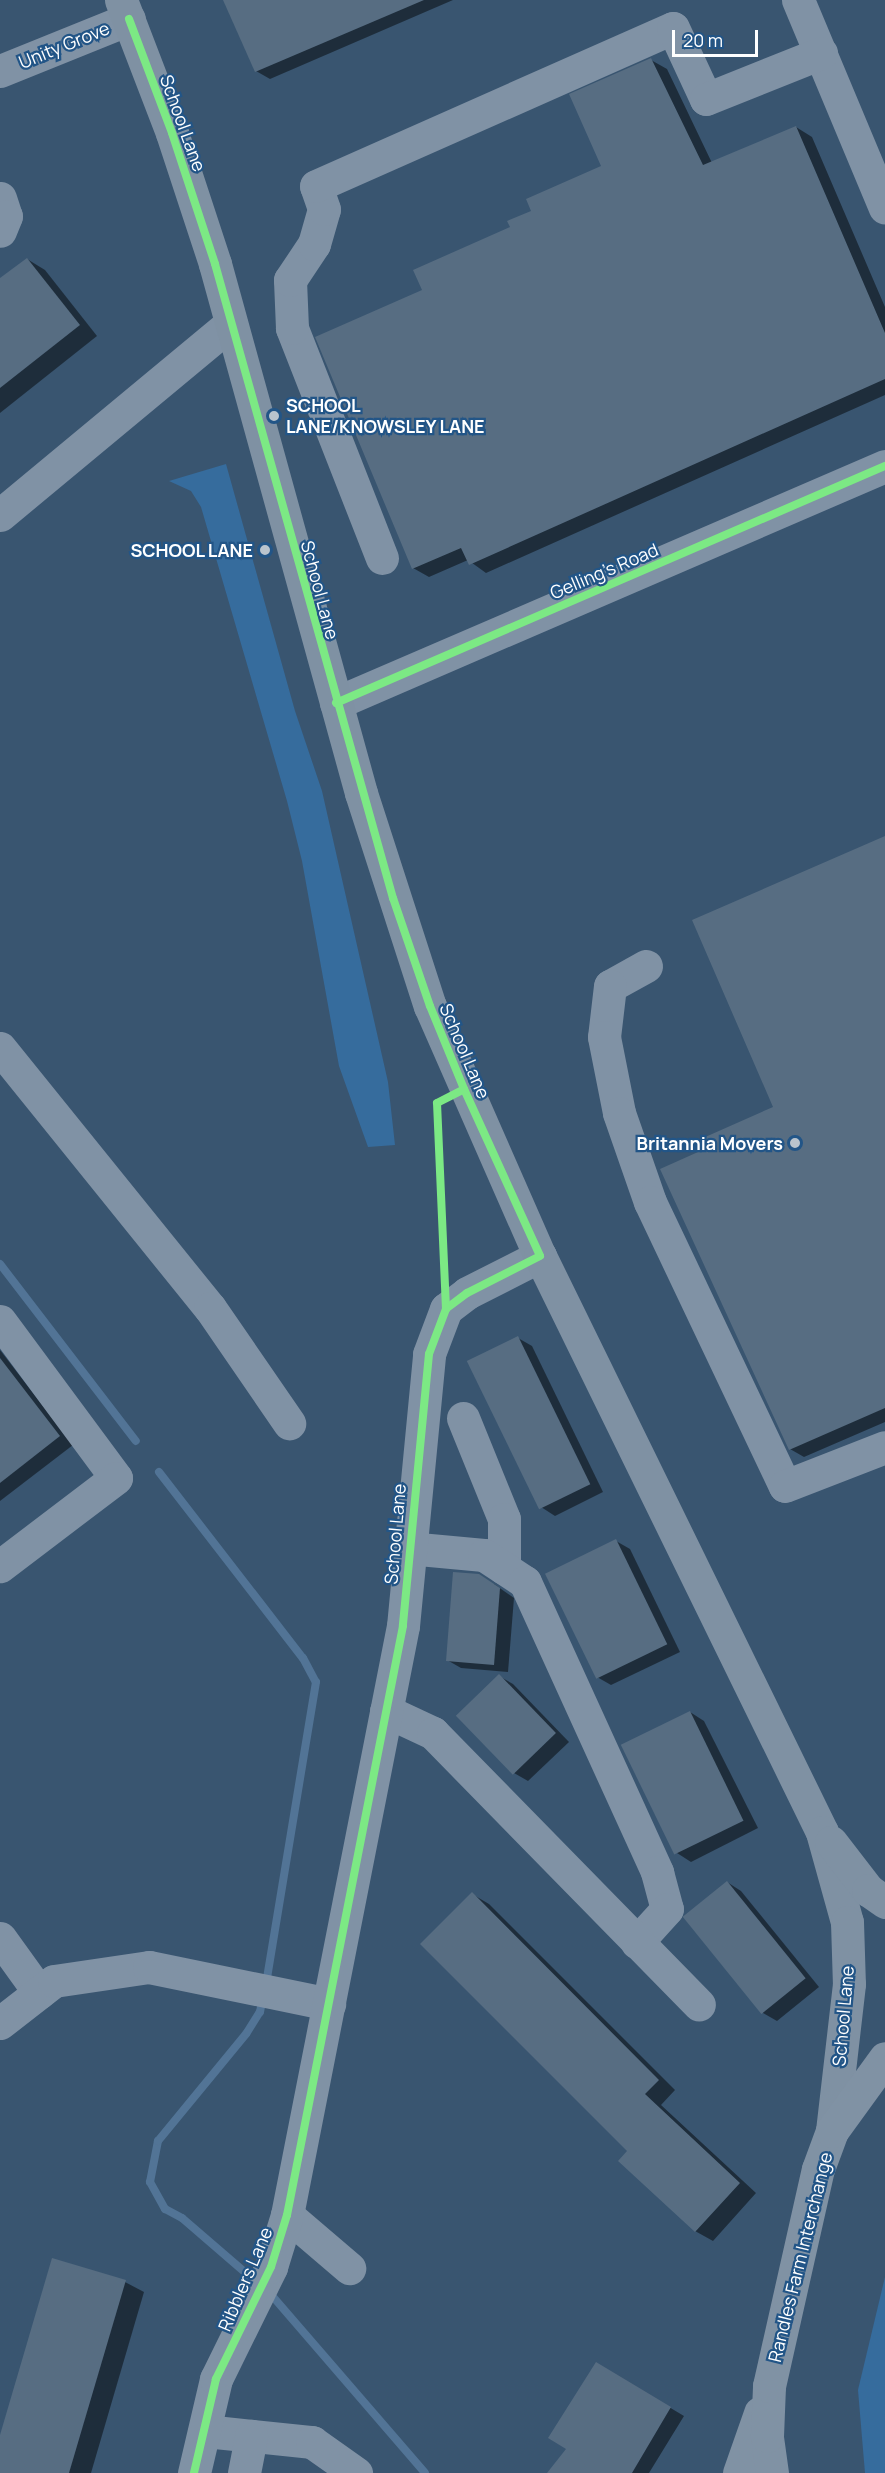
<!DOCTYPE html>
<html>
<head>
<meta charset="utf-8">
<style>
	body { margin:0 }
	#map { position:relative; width:885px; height:2473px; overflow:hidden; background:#395570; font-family:Manrope,sans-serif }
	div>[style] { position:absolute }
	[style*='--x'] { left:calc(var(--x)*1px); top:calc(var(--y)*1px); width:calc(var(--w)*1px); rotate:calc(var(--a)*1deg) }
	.green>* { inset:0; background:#366c9d }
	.shadow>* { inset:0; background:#0007 }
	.stream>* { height:8px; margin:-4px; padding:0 4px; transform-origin:4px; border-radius:4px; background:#527496 }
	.building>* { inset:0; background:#576d82; transform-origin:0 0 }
	.minor>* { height:33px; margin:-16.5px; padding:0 16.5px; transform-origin:16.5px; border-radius:16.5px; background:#8092a5 }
	.major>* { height:33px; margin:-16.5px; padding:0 16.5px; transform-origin:16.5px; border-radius:16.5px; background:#7f91a3 }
	.highway>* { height:33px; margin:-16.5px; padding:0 16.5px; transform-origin:16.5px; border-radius:16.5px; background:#8092a4 }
	.cycleway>* { height:8px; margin:-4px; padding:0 4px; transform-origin:4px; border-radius:4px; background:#7ce984 }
	.dots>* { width:16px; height:16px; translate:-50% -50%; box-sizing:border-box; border:3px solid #225587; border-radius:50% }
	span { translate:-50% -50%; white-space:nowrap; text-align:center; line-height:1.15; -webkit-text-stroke:4.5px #225587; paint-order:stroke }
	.street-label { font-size:18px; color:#fff }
	.poi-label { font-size:18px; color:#fff; font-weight:700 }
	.left { translate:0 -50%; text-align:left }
	.right { translate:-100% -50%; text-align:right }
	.scale { position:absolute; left:672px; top:30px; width:86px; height:27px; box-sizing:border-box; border:3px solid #fff; border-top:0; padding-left:8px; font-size:18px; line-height:21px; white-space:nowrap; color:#fff; -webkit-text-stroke:4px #225587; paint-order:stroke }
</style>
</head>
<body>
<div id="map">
	<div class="green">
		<i style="clip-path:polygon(226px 464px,295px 711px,322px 791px,388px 1082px,395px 1145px,368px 1147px,339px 1066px,302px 861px,287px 801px,201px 507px,191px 491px,169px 481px)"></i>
		<i style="clip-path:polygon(885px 2277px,885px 2473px,865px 2473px,858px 2390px)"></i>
	</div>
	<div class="shadow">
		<i style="clip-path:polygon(225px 0,453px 0,270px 79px,256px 71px)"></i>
		<i style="clip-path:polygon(651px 60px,667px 69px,712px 163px,796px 127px,812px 137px,885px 307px,885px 395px,486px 573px,468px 560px,429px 577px,413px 568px,424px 291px,533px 211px,603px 166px)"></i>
		<i style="clip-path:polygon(27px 259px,45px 270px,97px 336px,0 413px,0 280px)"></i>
		<i style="clip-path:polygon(885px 837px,885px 1422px,804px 1457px,790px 1449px,709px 1149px,775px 1108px)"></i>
		<i style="clip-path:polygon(518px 1338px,532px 1346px,603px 1492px,555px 1516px,541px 1507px)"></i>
		<i style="clip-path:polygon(0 1350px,73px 1445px,0 1501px)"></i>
		<i style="clip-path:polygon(616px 1541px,630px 1549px,680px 1652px,611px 1685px,597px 1677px)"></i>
		<i style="clip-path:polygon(494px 1584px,514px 1598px,508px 1672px,461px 1668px,447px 1660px)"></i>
		<i style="clip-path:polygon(499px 1676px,513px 1684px,569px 1742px,528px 1781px,514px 1773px,458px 1716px)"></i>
		<i style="clip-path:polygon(690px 1712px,704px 1721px,758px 1828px,691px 1862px,677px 1853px,623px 1746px)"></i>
		<i style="clip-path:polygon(727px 1882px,741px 1891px,819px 1987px,777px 2021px,763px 2013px)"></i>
		<i style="clip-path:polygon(472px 1894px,489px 1904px,675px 2090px,661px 2105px,756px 2193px,713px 2241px,695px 2231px)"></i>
		<i style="clip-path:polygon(125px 2282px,144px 2292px,91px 2473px,0 2473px,0 2440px)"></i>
		<i style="clip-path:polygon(597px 2364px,684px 2416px,649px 2473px,549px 2473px,568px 2448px)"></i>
	</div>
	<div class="stream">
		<i style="--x:0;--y:1264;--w:223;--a:52.5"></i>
		<i style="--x:159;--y:1472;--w:235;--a:52.3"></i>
		<i style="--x:303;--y:1658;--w:27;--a:62"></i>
		<i style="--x:316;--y:1682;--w:307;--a:99.4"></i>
		<i style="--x:255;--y:2281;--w:96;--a:-139.2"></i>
		<i style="--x:182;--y:2218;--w:19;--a:-152"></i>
		<i style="--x:165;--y:2209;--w:31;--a:-119"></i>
		<i style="--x:150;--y:2182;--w:42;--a:-79"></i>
		<i style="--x:158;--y:2141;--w:139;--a:-50.6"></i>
		<i style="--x:246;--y:2034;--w:26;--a:-58"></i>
		<i style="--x:260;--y:2012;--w:15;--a:-79"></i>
		<i style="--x:268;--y:2291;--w:240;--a:49.2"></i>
	</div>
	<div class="building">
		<i style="clip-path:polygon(223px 0,424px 0,255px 72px)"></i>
		<i style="clip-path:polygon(651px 58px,703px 165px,796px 126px,885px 333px,885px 379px,469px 565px,461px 548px,412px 569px,315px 337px,422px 290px,413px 270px,510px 227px,507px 221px,531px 211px,526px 199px,601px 166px,569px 94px)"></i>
		<i style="clip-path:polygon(27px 258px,80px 325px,0 388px,0 278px)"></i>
		<i style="clip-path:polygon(885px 836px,885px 1408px,789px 1450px,660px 1169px,707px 1148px,703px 1138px,773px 1107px,692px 920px)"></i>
		<i style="left:518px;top:1336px;width:165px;height:57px;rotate:64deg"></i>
		<i style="clip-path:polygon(0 1358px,60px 1436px,0 1483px)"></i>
		<i style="left:616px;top:1539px;width:117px;height:79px;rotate:64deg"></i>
		<i style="clip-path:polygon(453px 1572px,479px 1574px,500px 1588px,494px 1665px,446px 1661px)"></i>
		<i style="left:499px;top:1674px;width:82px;height:60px;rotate:46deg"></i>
		<i style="left:690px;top:1711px;width:122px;height:77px;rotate:64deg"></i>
		<i style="left:727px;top:1881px;width:125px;height:57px;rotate:51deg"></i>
		<i style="clip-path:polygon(472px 1892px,659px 2080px,645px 2094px,740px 2183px,695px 2232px,618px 2161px,627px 2151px,420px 1944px)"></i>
		<i style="clip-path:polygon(52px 2258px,126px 2280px,69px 2473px,0 2473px,0 2435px)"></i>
		<i style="clip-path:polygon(596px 2362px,671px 2407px,632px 2473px,547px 2473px,566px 2449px,548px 2438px)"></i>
	</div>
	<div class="minor">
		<i style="--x:798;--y:0;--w:225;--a:67.3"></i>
		<i style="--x:0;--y:71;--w:139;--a:-22"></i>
		<i style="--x:0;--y:198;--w:19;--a:72"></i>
		<i style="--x:6;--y:216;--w:16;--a:112"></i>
		<i style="--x:0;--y:515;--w:300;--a:-39.7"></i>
		<i style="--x:382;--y:558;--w:247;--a:-111.4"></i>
		<i style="--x:292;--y:328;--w:48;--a:-92.4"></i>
		<i style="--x:290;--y:280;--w:43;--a:-56.3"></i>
		<i style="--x:314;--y:244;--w:36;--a:-74"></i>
		<i style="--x:324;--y:209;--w:24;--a:-109"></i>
		<i style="--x:316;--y:186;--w:390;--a:-23.9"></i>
		<i style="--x:673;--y:28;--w:78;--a:65.1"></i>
		<i style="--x:706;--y:99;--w:124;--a:-21.8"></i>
		<i style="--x:336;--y:703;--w:598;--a:-23.35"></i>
		<i style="--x:646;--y:966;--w:41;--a:150.9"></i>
		<i style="--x:610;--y:986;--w:51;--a:96.7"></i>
		<i style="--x:604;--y:1037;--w:77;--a:78.8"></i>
		<i style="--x:619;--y:1113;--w:94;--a:70.8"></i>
		<i style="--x:650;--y:1202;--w:314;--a:64.6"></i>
		<i style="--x:785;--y:1486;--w:107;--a:-21.3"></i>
		<i style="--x:0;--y:1048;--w:334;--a:51.1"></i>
		<i style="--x:210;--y:1308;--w:140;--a:55.5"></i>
		<i style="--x:0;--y:1321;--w:195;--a:53.5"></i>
		<i style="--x:116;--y:1478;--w:146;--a:142.8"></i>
		<i style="--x:463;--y:1418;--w:109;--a:67.9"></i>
		<i style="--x:504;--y:1519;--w:49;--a:90"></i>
		<i style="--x:408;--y:1548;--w:76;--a:5.3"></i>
		<i style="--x:484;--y:1555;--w:49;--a:33.4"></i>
		<i style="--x:525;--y:1582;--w:319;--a:65.5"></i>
		<i style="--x:657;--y:1872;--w:38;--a:75"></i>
		<i style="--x:667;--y:1909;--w:45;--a:132.3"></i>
		<i style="--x:386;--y:1711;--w:52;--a:25.1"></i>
		<i style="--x:433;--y:1733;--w:380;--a:45.6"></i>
		<i style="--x:0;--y:1938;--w:67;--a:54.2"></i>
		<i style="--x:0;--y:2023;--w:68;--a:-37.9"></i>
		<i style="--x:54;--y:1981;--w:96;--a:-8.4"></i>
		<i style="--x:149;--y:1967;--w:184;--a:11.6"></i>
		<i style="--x:287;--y:2215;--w:82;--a:40.5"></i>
		<i style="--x:205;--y:2431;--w:108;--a:5.9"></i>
		<i style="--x:312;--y:2442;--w:54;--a:35.2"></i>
		<i style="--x:194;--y:2473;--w:97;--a:-76.8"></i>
		<i style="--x:216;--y:2379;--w:125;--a:-63.8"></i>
		<i style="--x:271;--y:2267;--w:54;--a:-72.9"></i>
		<i style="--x:287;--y:2215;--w:600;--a:-78.86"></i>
		<i style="--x:403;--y:1626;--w:273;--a:-84.5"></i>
		<i style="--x:429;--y:1354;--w:48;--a:-69.3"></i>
		<i style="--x:446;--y:1309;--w:26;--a:-37"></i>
		<i style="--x:467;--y:1293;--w:82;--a:-26.9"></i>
		<i style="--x:244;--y:2473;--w:38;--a:-79"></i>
	</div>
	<div class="major">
		<i style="--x:121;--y:0;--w:142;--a:69"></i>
		<i style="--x:172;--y:133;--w:138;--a:71.8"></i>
		<i style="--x:215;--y:264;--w:549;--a:74.57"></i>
		<i style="--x:361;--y:793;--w:224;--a:72.1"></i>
		<i style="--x:430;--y:1006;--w:273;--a:66.3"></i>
		<i style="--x:540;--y:1256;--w:641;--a:63.91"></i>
		<i style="--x:822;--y:1832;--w:93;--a:74.5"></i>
		<i style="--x:847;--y:1922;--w:62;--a:88.2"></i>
		<i style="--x:849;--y:1984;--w:148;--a:96.6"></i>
		<i style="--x:831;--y:1842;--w:61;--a:52.4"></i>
		<i style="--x:868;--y:1890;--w:21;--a:35"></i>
	</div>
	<div class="highway">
		<i style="--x:739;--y:2473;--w:64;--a:-70.7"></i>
		<i style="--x:772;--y:2473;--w:37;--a:-98"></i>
		<i style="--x:767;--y:2436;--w:50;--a:-87.7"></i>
		<i style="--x:769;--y:2386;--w:222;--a:-77.3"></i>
		<i style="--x:818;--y:2169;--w:40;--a:-69.8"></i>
		<i style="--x:832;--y:2131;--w:90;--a:-54"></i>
	</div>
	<div class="cycleway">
		<i style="--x:129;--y:19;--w:122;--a:69.3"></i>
		<i style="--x:172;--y:133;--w:138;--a:71.8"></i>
		<i style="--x:215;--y:264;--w:659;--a:74.32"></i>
		<i style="--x:393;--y:898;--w:114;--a:71.1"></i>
		<i style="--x:430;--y:1006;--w:90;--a:67.7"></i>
		<i style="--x:464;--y:1089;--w:183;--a:65.5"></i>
		<i style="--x:540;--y:1256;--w:82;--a:153.1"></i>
		<i style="--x:467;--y:1293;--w:26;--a:143"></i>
		<i style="--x:446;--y:1309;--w:48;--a:110.7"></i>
		<i style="--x:429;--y:1354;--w:273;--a:95.5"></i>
		<i style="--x:403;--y:1626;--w:600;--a:101.14"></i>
		<i style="--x:287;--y:2215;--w:54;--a:107.1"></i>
		<i style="--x:271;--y:2267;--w:125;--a:116.2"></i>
		<i style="--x:216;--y:2379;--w:97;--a:103.2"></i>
		<i style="--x:336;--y:703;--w:598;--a:-23.35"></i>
		<i style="--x:446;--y:1309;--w:206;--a:-92.5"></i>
		<i style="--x:437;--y:1103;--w:30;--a:-27"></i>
	</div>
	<div class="dots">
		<i style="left:274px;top:416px;background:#bac4cd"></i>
		<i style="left:265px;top:550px;background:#bac4cd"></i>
		<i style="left:795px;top:1143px;background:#bac4cd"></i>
	</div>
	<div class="street-label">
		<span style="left:64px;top:45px;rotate:-22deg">Unity Grove</span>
		<span style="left:183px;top:123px;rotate:70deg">School Lane</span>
		<span style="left:604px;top:571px;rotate:-23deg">Gelling's Road</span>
		<span style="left:320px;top:590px;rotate:75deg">School Lane</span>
		<span style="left:465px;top:1051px;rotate:67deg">School Lane</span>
		<span style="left:395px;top:1534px;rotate:-85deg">School Lane</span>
		<span style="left:843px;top:2016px;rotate:-85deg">School Lane</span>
		<span style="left:800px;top:2257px;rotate:-76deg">Randles Farm Interchange</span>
		<span style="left:245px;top:2279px;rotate:-67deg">Ribblers Lane</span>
	</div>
	<div class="poi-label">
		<span class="left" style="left:286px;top:416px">SCHOOL<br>LANE/KNOWSLEY LANE</span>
		<span class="right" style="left:253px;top:550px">SCHOOL LANE</span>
		<span class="right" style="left:783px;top:1143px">Britannia Movers</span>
	</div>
	<div class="scale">20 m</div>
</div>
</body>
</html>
